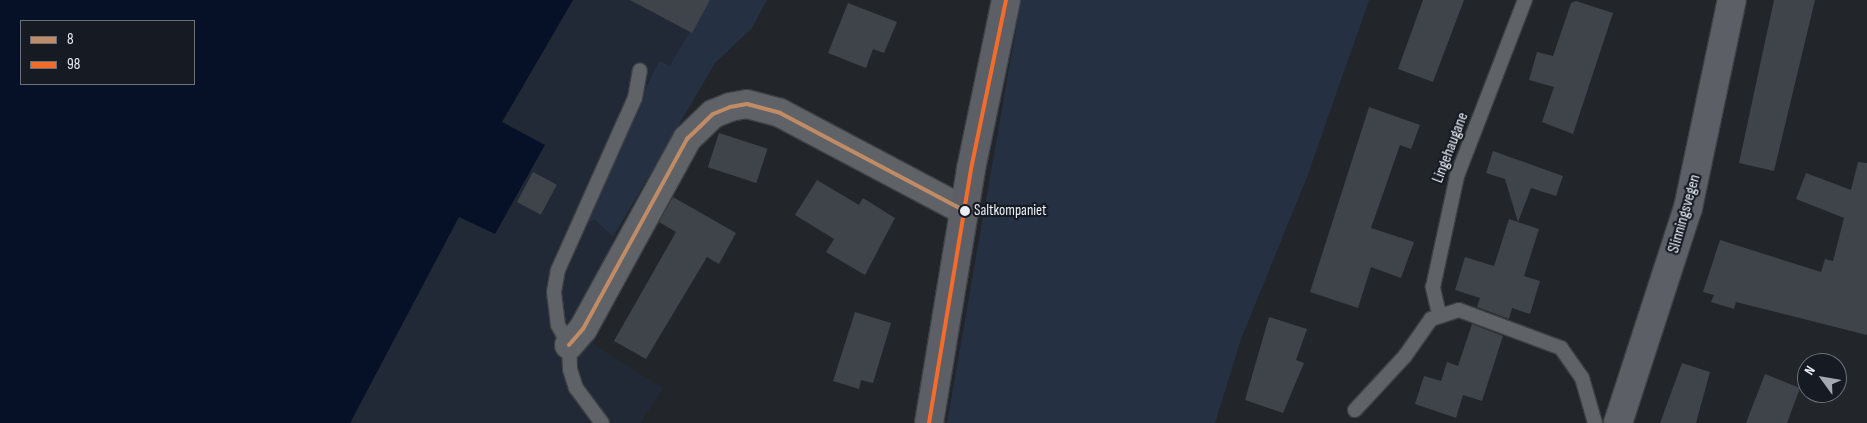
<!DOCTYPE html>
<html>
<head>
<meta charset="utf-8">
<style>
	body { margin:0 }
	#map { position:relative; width:1867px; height:423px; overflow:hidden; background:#22262a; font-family:"Sofia Sans Condensed",sans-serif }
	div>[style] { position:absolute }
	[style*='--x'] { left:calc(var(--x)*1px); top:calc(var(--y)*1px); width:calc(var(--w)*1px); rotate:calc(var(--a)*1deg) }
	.built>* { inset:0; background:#222936 }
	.green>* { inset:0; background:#253143 }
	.water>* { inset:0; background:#061128 }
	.building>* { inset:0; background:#3f444b; transform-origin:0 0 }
	.roads { filter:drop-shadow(1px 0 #3d4043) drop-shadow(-1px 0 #3d4043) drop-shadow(0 1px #3d4043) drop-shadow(0 -1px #3d4043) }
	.lane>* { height:14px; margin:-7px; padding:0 7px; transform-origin:7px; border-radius:7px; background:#5f6266 }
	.street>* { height:28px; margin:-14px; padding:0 14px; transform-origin:14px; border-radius:14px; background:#5f6266 }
	.secondary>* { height:28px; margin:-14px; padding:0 14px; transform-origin:14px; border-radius:14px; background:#5c5f65 }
	.bus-1>* { height:4px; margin:-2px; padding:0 2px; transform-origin:2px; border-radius:2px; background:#c18c65 }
	.bus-2>* { height:4px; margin:-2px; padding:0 2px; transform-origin:2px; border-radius:2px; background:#f36c2b }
	.dots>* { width:14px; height:14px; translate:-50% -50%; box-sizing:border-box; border:2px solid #161b23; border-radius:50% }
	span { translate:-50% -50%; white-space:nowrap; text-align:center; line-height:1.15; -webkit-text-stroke:4.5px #161b23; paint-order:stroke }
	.bus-label { font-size:15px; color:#ecf0f6 }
	.left { translate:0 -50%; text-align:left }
	.street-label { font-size:16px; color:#ecf0f6 }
	.legend { position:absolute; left:20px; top:20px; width:175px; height:65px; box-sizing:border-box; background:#161b23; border:1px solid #6c7077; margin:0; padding:6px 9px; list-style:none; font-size:15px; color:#ecf0f6 }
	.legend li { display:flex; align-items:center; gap:10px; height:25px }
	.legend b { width:25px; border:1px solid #6c7077 }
	.north { position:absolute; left:1797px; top:353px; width:50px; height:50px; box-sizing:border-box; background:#161b23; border:1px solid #6c7077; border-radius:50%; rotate:302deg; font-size:14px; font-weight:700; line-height:20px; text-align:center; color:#ecf0f6 }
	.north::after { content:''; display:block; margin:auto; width:18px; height:22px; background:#a5a9af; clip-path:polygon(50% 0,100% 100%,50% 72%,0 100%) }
</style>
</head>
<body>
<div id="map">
	<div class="built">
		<i style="clip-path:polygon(573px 0,708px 0,670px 67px,659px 61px,582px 223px,594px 220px,613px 237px,594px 345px,663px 388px,641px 423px,350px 423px,459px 216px,545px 146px,502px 122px)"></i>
	</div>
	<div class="green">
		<i style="clip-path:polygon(708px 0,767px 0,752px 28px,715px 63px,613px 237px,595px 220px,582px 223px,659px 61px,670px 66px)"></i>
		<i style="clip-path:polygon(1021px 0,1369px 0,1307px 177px,1241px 339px,1215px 423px,947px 423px)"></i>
	</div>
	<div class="water">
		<i style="clip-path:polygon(evenodd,0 0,573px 0,502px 122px,545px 145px,495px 234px,459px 217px,350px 423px,0 423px,0 0,21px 21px,194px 21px,194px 84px,21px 84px,21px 21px)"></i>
	</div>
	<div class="building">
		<i style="clip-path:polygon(630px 0,710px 0,692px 33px)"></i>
		<i style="clip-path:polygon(1423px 0,1464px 0,1433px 82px,1398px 69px)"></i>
		<i style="clip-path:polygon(1774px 0,1815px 0,1774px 171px,1739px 163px)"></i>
		<i style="clip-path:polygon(1576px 1px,1613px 13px,1573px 134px,1542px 122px,1554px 87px,1529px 80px,1537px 52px,1553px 56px,1571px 3px)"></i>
		<i style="clip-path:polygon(848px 3px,897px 22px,884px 53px,873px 49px,866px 68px,828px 53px)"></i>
		<i style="clip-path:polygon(1369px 107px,1420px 125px,1411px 149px,1400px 145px,1371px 228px,1414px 242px,1401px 278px,1371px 267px,1358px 308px,1310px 292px)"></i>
		<i style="left:719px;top:133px;width:51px;height:36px;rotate:18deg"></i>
		<i style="clip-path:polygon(1493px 151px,1563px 176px,1556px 196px,1531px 188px,1518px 222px,1505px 179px,1486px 173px)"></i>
		<i style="clip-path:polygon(1858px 162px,1867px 163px,1867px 335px,1736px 302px,1734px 309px,1711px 302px,1714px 295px,1703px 292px,1720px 240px,1821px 272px,1825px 259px,1833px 261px,1844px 218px,1796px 199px,1806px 173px,1851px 190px)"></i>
		<i style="left:533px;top:172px;width:27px;height:34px;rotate:28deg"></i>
		<i style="clip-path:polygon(817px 180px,859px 205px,863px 198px,895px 218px,865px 275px,826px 252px,834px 239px,795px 215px)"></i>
		<i style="clip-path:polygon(673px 197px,736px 233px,719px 264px,707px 257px,646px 359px,614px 341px,676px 232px,659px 222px)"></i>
		<i style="clip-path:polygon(1509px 219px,1539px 229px,1524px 276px,1540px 281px,1530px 314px,1512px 308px,1509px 319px,1477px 307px,1480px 298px,1455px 290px,1465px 257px,1494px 266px)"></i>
		<i style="clip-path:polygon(855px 312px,891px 323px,873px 383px,861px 380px,859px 389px,833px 381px)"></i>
		<i style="clip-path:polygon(1269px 317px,1307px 329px,1296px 360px,1304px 363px,1283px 413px,1245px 400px)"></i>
		<i style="clip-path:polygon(1472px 324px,1503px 336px,1482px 401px,1463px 395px,1456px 418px,1415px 404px,1424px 376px,1441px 381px,1447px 362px,1458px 366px)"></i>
		<i style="clip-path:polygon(1682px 363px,1710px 372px,1696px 423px,1660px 423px)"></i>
		<i style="clip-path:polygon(1765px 374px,1800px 388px,1787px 423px,1746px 423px)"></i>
	</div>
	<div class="roads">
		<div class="lane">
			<i style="--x:1439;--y:314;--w:28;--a:-103"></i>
			<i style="--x:1433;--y:287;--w:114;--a:-77.8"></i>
			<i style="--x:1457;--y:176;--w:189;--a:-68.9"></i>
			<i style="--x:1355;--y:410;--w:74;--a:-47.2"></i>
			<i style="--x:1405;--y:356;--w:45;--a:-54.9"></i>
			<i style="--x:1431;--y:319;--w:29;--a:-18"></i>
			<i style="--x:1459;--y:310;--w:109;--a:20.4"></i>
			<i style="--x:1561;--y:348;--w:37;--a:55"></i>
			<i style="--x:1582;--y:378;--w:47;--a:73.9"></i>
			<i style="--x:602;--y:423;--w:44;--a:-126.6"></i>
			<i style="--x:576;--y:388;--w:20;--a:-108"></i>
			<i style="--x:570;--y:369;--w:24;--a:-92"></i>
			<i style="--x:569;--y:345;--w:23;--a:-119"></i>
			<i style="--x:558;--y:325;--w:33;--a:-97"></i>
			<i style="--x:554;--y:292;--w:22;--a:-80"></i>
			<i style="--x:558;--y:270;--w:188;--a:-65.9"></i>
			<i style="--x:635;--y:98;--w:28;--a:-80"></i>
		</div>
		<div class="street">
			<i style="--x:569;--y:345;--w:21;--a:-49"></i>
			<i style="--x:583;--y:329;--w:217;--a:-61.3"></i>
			<i style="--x:687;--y:139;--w:36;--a:-44"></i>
			<i style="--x:713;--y:114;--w:18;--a:-22"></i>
			<i style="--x:730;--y:107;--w:17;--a:-10"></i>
			<i style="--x:747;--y:104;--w:34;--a:15"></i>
			<i style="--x:780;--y:113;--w:209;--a:27.9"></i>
		</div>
		<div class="secondary">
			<i style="--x:929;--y:423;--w:257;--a:-80.6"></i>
			<i style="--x:971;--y:169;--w:173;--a:-78.3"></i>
			<i style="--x:1618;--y:423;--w:226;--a:-72"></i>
			<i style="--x:1688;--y:208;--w:213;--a:-78.1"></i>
		</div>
	</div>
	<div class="bus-1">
		<i style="--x:569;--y:345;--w:21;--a:-49"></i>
		<i style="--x:583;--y:329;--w:217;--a:-61.3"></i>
		<i style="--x:687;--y:139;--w:36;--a:-44"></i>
		<i style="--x:713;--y:114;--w:18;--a:-22"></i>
		<i style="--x:730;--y:107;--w:17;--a:-10"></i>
		<i style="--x:747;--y:104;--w:34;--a:15"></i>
		<i style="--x:780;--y:113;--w:209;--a:27.9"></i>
	</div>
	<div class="bus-2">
		<i style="--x:929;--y:423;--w:257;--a:-80.6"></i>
		<i style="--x:971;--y:169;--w:173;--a:-78.3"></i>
	</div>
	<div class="dots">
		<i style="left:965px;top:211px;background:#ecf0f6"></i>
	</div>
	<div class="bus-label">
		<span class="left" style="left:974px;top:211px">Saltkompaniet</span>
	</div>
	<div class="street-label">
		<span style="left:1451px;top:148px;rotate:-69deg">Lingehaugane</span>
		<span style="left:1685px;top:214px;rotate:-74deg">Slinningsvegen</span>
	</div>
	<ul class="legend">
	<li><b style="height:6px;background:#c18c65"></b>8</li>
	<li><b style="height:6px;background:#f36c2b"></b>98</li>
	</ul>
	<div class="north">N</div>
</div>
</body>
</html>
